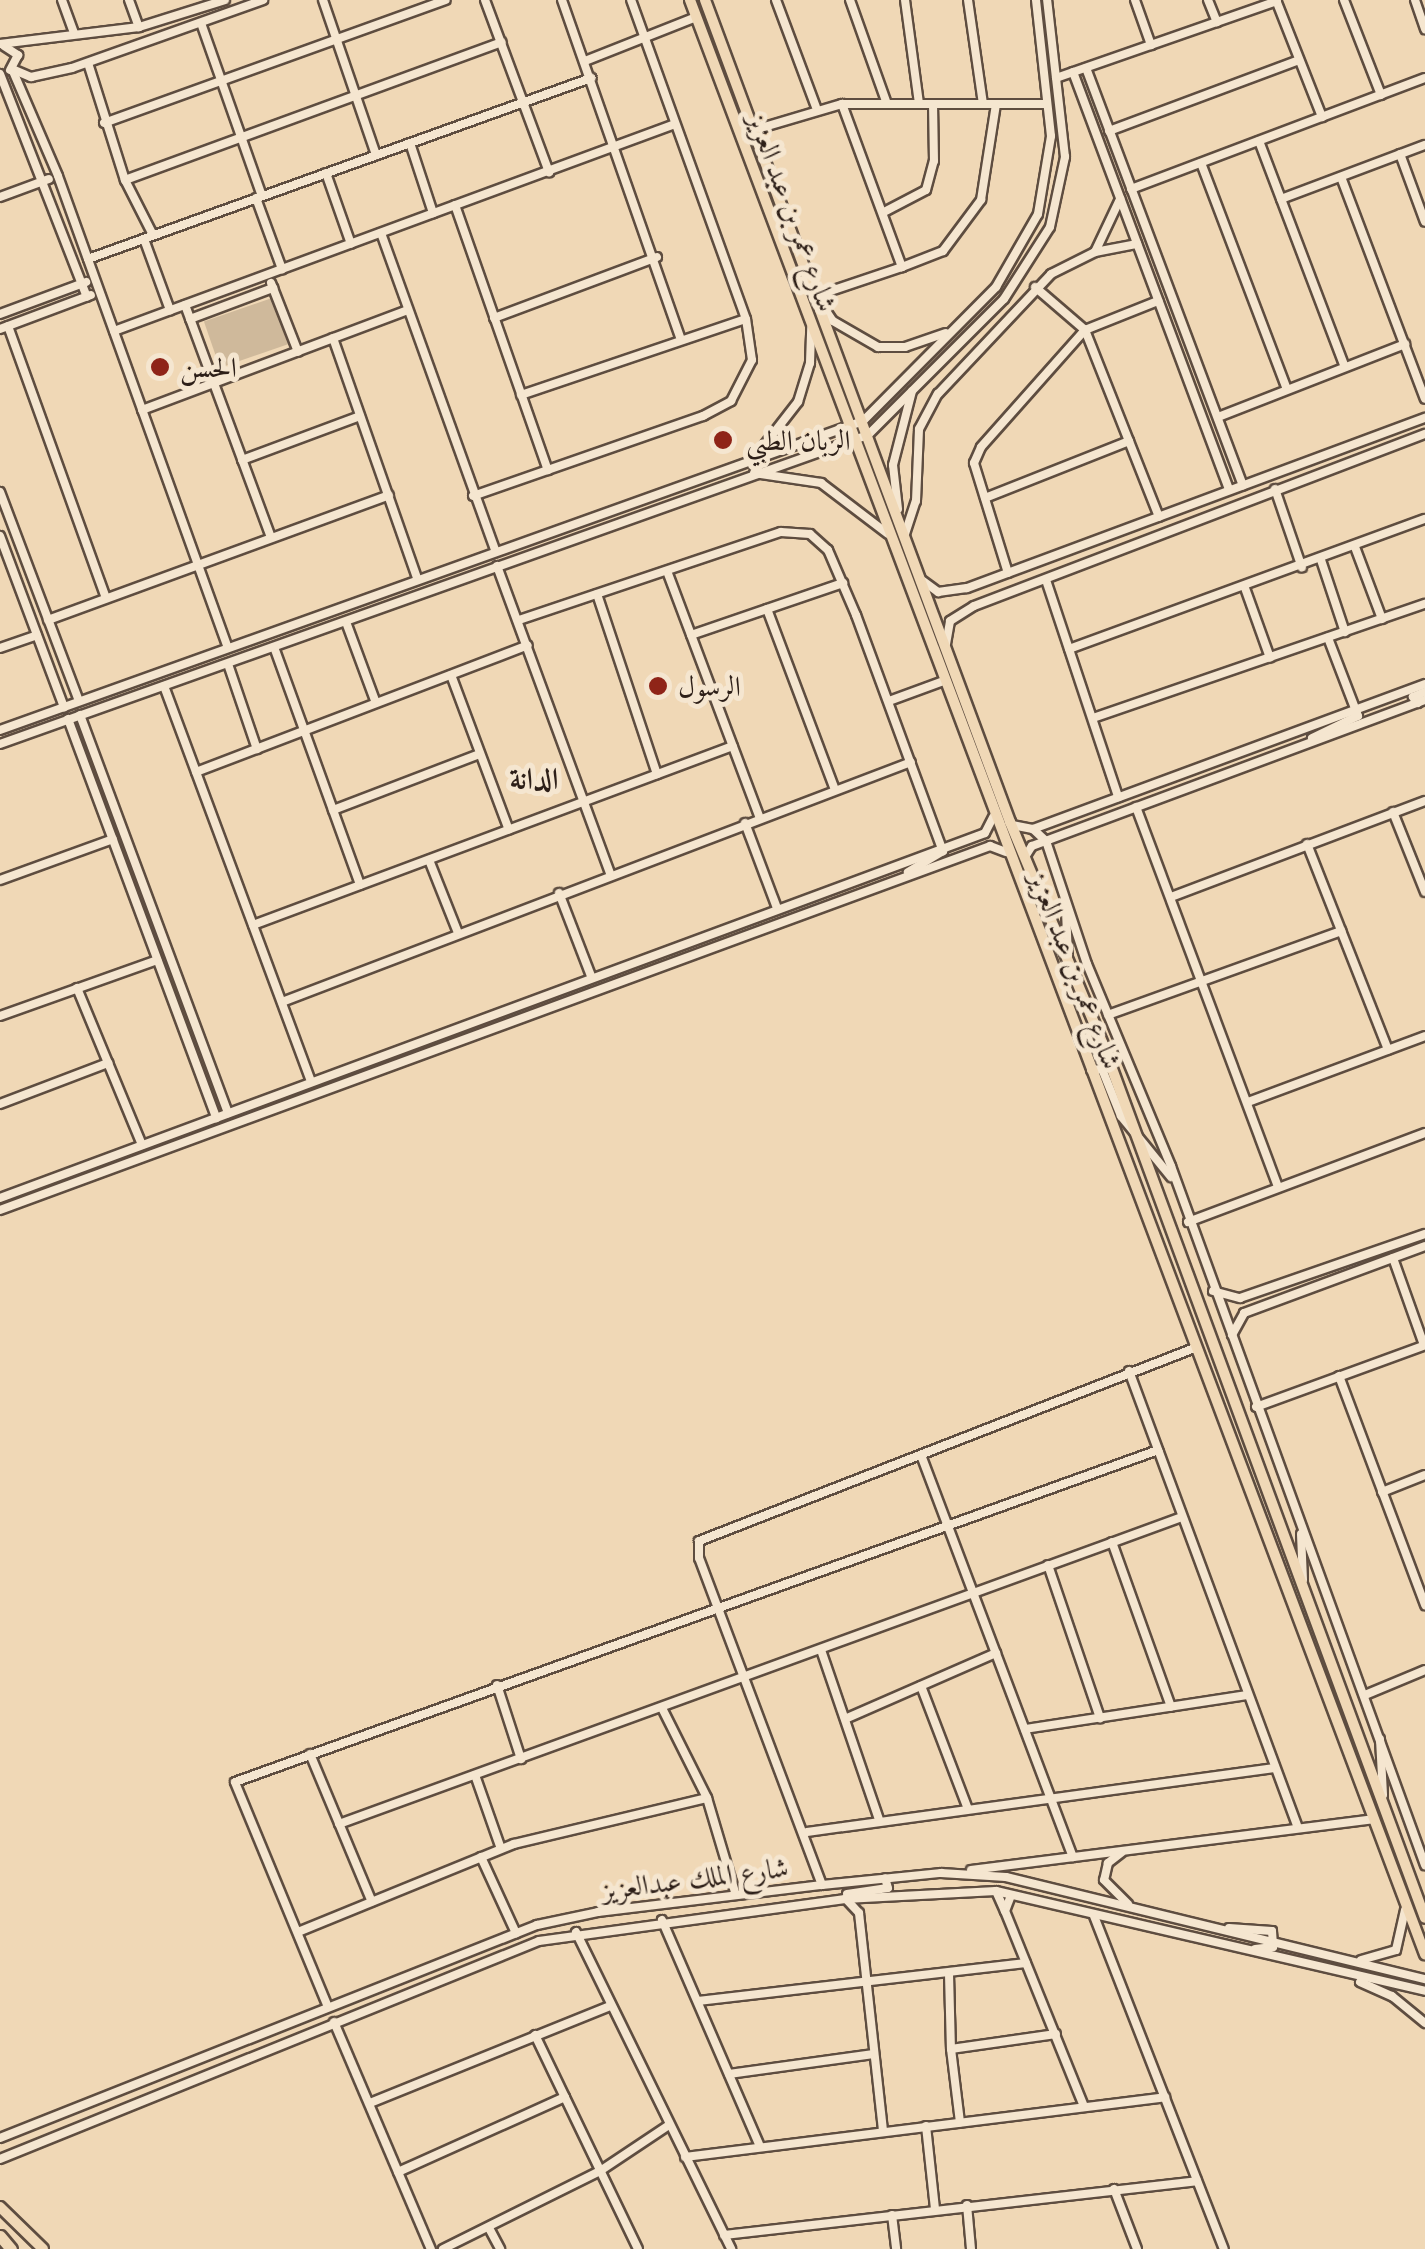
<!DOCTYPE html>
<html>
<head>
<meta charset="utf-8">
<style>
	body { margin:0 }
	#map { position:relative; width:1425px; height:2249px; overflow:hidden; background:#f0d8b6; font-family:"Libre Caslon Text",Amiri,serif }
	div>[style] { position:absolute }
	[style*='--x'] { left:calc(var(--x)*1px); top:calc(var(--y)*1px); width:calc(var(--w)*1px); rotate:calc(var(--a)*1deg) }
	.green>* { inset:0; background:#cfb99b; transform-origin:0 0 }
	.roads { filter:drop-shadow(2px 0 #5e4d40) drop-shadow(-2px 0 #5e4d40) drop-shadow(0 2px #5e4d40) drop-shadow(0 -2px #5e4d40) }
	.minor>* { height:8px; margin:-4px; padding:0 4px; transform-origin:4px; border-radius:4px; background:#f5e6d0 }
	.major>* { height:10px; margin:-5px; padding:0 5px; transform-origin:5px; border-radius:5px; background:#f0d8b6 }
	.highway>* { height:11px; margin:-5.5px; padding:0 5.5px; transform-origin:5.5px; border-radius:5.5px; background:#f0d8b6 }
	.dots>* { width:28px; height:28px; translate:-50% -50%; box-sizing:border-box; border:5px solid #f5e6d0; border-radius:50% }
	span { translate:-50% -50%; white-space:nowrap; text-align:center; line-height:1.15; -webkit-text-stroke:10px #f5e6d0; paint-order:stroke }
	.street-label { font-size:28px; color:#2d1f18 }
	.poi-label { font-size:28px; color:#2d1f18 }
	.left { translate:0 -50%; text-align:left }
	.neighbourhood-label { font-size:30px; color:#2d1f18; font-weight:700 }
</style>
</head>
<body>
<div id="map">
	<div class="green">
		<i style="left:272px;top:298px;width:49px;height:72px;rotate:71deg"></i>
	</div>
	<div class="roads">
		<div class="minor">
			<i style="--x:62;--y:0;--w:35;--a:70"></i>
			<i style="--x:129;--y:0;--w:29;--a:70"></i>
			<i style="--x:323;--y:0;--w:164;--a:71.1"></i>
			<i style="--x:485;--y:0;--w:184;--a:69.6"></i>
			<i style="--x:562;--y:0;--w:359;--a:70.7"></i>
			<i style="--x:776;--y:0;--w:114;--a:69.5"></i>
			<i style="--x:850;--y:0;--w:110;--a:70.4"></i>
			<i style="--x:905;--y:0;--w:105;--a:82.3"></i>
			<i style="--x:968;--y:0;--w:105;--a:81.8"></i>
			<i style="--x:1135;--y:0;--w:48;--a:70.4"></i>
			<i style="--x:1208;--y:0;--w:24;--a:68"></i>
			<i style="--x:1276;--y:0;--w:126;--a:68.5"></i>
			<i style="--x:1344;--y:0;--w:102;--a:68.7"></i>
			<i style="--x:1415;--y:0;--w:31;--a:71"></i>
			<i style="--x:201;--y:23;--w:183;--a:70.6"></i>
			<i style="--x:0;--y:44;--w:140;--a:-7"></i>
			<i style="--x:139;--y:27;--w:90;--a:-17.4"></i>
			<i style="--x:4;--y:46;--w:17;--a:33"></i>
			<i style="--x:18;--y:55;--w:17;--a:118"></i>
			<i style="--x:585;--y:61;--w:119;--a:-21.6"></i>
			<i style="--x:88;--y:63;--w:123;--a:72.5"></i>
			<i style="--x:125;--y:180;--w:62;--a:63"></i>
			<i style="--x:1086;--y:68;--w:446;--a:69.4"></i>
			<i style="--x:12;--y:69;--w:116;--a:66.7"></i>
			<i style="--x:58;--y:176;--w:499;--a:70.2"></i>
			<i style="--x:12;--y:69;--w:21;--a:23"></i>
			<i style="--x:31;--y:77;--w:42;--a:-12.4"></i>
			<i style="--x:72;--y:68;--w:203;--a:-19.6"></i>
			<i style="--x:1073;--y:72;--w:446;--a:69.5"></i>
			<i style="--x:0;--y:74;--w:239;--a:68.7"></i>
			<i style="--x:1056;--y:78;--w:234;--a:-19.2"></i>
			<i style="--x:842;--y:104;--w:174;--a:69.8"></i>
			<i style="--x:902;--y:267;--w:44;--a:-21.3"></i>
			<i style="--x:943;--y:251;--w:64;--a:-53.3"></i>
			<i style="--x:981;--y:200;--w:97;--a:-81.1"></i>
			<i style="--x:104;--y:123;--w:363;--a:-19.8"></i>
			<i style="--x:754;--y:130;--w:92;--a:-16.5"></i>
			<i style="--x:842;--y:104;--w:205;--a:0"></i>
			<i style="--x:1109;--y:131;--w:203;--a:-20.5"></i>
			<i style="--x:1259;--y:141;--w:240;--a:69.2"></i>
			<i style="--x:410;--y:143;--w:74;--a:71.8"></i>
			<i style="--x:1400;--y:154;--w:72;--a:69.8"></i>
			<i style="--x:1201;--y:163;--w:242;--a:69.2"></i>
			<i style="--x:326;--y:173;--w:75;--a:70.6"></i>
			<i style="--x:1341;--y:177;--w:237;--a:69.3"></i>
			<i style="--x:125;--y:180;--w:401;--a:-20.1"></i>
			<i style="--x:1131;--y:189;--w:314;--a:-20.7"></i>
			<i style="--x:0;--y:197;--w:52;--a:-20.2"></i>
			<i style="--x:256;--y:198;--w:76;--a:69.9"></i>
			<i style="--x:1281;--y:199;--w:154;--a:-20.6"></i>
			<i style="--x:455;--y:205;--w:281;--a:70.7"></i>
			<i style="--x:884;--y:212;--w:47;--a:-27.6"></i>
			<i style="--x:926;--y:190;--w:30;--a:-75"></i>
			<i style="--x:934;--y:161;--w:57;--a:-91"></i>
			<i style="--x:381;--y:233;--w:336;--a:70.2"></i>
			<i style="--x:144;--y:239;--w:76;--a:69.9"></i>
			<i style="--x:1095;--y:252;--w:59;--a:-64.7"></i>
			<i style="--x:88;--y:259;--w:535;--a:-19.79"></i>
			<i style="--x:902;--y:267;--w:91;--a:161.4"></i>
			<i style="--x:816;--y:296;--w:30;--a:56"></i>
			<i style="--x:833;--y:321;--w:52;--a:30"></i>
			<i style="--x:878;--y:347;--w:27;--a:0"></i>
			<i style="--x:905;--y:347;--w:43;--a:-18.9"></i>
			<i style="--x:271;--y:283;--w:74;--a:68.6"></i>
			<i style="--x:1035;--y:287;--w:66;--a:40.7"></i>
			<i style="--x:1085;--y:330;--w:201;--a:68.4"></i>
			<i style="--x:185;--y:305;--w:247;--a:69.7"></i>
			<i style="--x:0;--y:314;--w:92;--a:-20.4"></i>
			<i style="--x:494;--y:318;--w:174;--a:-20.5"></i>
			<i style="--x:190;--y:319;--w:89;--a:-20.5"></i>
			<i style="--x:8;--y:326;--w:289;--a:70.2"></i>
			<i style="--x:0;--y:329;--w:97;--a:-20.5"></i>
			<i style="--x:114;--y:331;--w:598;--a:-20.25"></i>
			<i style="--x:333;--y:338;--w:254;--a:70.7"></i>
			<i style="--x:521;--y:395;--w:237;--a:-18.7"></i>
			<i style="--x:142;--y:410;--w:284;--a:-20.6"></i>
			<i style="--x:1218;--y:417;--w:201;--a:-21.3"></i>
			<i style="--x:242;--y:460;--w:126;--a:-20.4"></i>
			<i style="--x:752;--y:461;--w:75;--a:-52.1"></i>
			<i style="--x:798;--y:402;--w:41;--a:-72.9"></i>
			<i style="--x:810;--y:363;--w:35;--a:-88"></i>
			<i style="--x:754;--y:473;--w:68;--a:8.5"></i>
			<i style="--x:821;--y:483;--w:84;--a:37.3"></i>
			<i style="--x:1275;--y:489;--w:83;--a:71.1"></i>
			<i style="--x:0;--y:492;--w:223;--a:69.3"></i>
			<i style="--x:473;--y:496;--w:244;--a:-19.2"></i>
			<i style="--x:703;--y:416;--w:32;--a:-28"></i>
			<i style="--x:731;--y:401;--w:46;--a:-62.9"></i>
			<i style="--x:752;--y:360;--w:41;--a:-98.3"></i>
			<i style="--x:746;--y:319;--w:339;--a:-109.8"></i>
			<i style="--x:985;--y:498;--w:155;--a:-21.6"></i>
			<i style="--x:898;--y:509;--w:44;--a:-96.5"></i>
			<i style="--x:893;--y:465;--w:76;--a:-75.6"></i>
			<i style="--x:905;--y:534;--w:35;--a:-72"></i>
			<i style="--x:916;--y:501;--w:72;--a:-87.6"></i>
			<i style="--x:919;--y:429;--w:40;--a:-62"></i>
			<i style="--x:938;--y:394;--w:165;--a:-46.7"></i>
			<i style="--x:1051;--y:274;--w:49;--a:-26.6"></i>
			<i style="--x:1095;--y:252;--w:43;--a:-10.8"></i>
			<i style="--x:0;--y:536;--w:183;--a:69.5"></i>
			<i style="--x:1355;--y:547;--w:77;--a:69.4"></i>
			<i style="--x:1321;--y:560;--w:76;--a:71.6"></i>
			<i style="--x:497;--y:566;--w:327;--a:69.8"></i>
			<i style="--x:667;--y:571;--w:264;--a:69.4"></i>
			<i style="--x:1008;--y:573;--w:115;--a:-107.2"></i>
			<i style="--x:974;--y:463;--w:17;--a:-66"></i>
			<i style="--x:981;--y:447;--w:157;--a:-48.4"></i>
			<i style="--x:1085;--y:330;--w:79;--a:-21.7"></i>
			<i style="--x:1046;--y:580;--w:229;--a:71.6"></i>
			<i style="--x:923;--y:581;--w:19;--a:36"></i>
			<i style="--x:938;--y:592;--w:29;--a:-8"></i>
			<i style="--x:967;--y:588;--w:489;--a:-20.4"></i>
			<i style="--x:1245;--y:588;--w:74;--a:70.3"></i>
			<i style="--x:597;--y:594;--w:190;--a:71.6"></i>
			<i style="--x:767;--y:609;--w:193;--a:69.4"></i>
			<i style="--x:48;--y:620;--w:363;--a:-20.1"></i>
			<i style="--x:519;--y:620;--w:276;--a:-18.6"></i>
			<i style="--x:781;--y:532;--w:29;--a:4"></i>
			<i style="--x:810;--y:534;--w:24;--a:42"></i>
			<i style="--x:828;--y:550;--w:71;--a:66.7"></i>
			<i style="--x:856;--y:615;--w:252;--a:69.8"></i>
			<i style="--x:943;--y:851;--w:41;--a:149"></i>
			<i style="--x:346;--y:622;--w:86;--a:69.7"></i>
			<i style="--x:691;--y:635;--w:161;--a:-18.9"></i>
			<i style="--x:946;--y:644;--w:23;--a:-80"></i>
			<i style="--x:950;--y:621;--w:28;--a:-32"></i>
			<i style="--x:974;--y:606;--w:483;--a:-20.9"></i>
			<i style="--x:274;--y:647;--w:253;--a:70.1"></i>
			<i style="--x:0;--y:648;--w:39;--a:-19"></i>
			<i style="--x:1069;--y:649;--w:379;--a:-20.1"></i>
			<i style="--x:228;--y:664;--w:90;--a:71.2"></i>
			<i style="--x:451;--y:675;--w:165;--a:69.5"></i>
			<i style="--x:164;--y:686;--w:422;--a:69.6"></i>
			<i style="--x:889;--y:701;--w:61;--a:-20.2"></i>
			<i style="--x:1418;--y:703;--w:8;--a:-130"></i>
			<i style="--x:1413;--y:697;--w:13;--a:-23"></i>
			<i style="--x:80;--y:715;--w:425;--a:69.6"></i>
			<i style="--x:1093;--y:718;--w:351;--a:-19"></i>
			<i style="--x:68;--y:719;--w:426;--a:69.6"></i>
			<i style="--x:0;--y:730;--w:917;--a:-19.7"></i>
			<i style="--x:863;--y:421;--w:189;--a:-45.2"></i>
			<i style="--x:996;--y:287;--w:84;--a:-60.1"></i>
			<i style="--x:1038;--y:214;--w:79;--a:-80.5"></i>
			<i style="--x:1051;--y:136;--w:137;--a:-96.3"></i>
			<i style="--x:1312;--y:738;--w:51;--a:-25.6"></i>
			<i style="--x:1358;--y:716;--w:84;--a:-111"></i>
			<i style="--x:0;--y:744;--w:921;--a:-19.6"></i>
			<i style="--x:868;--y:435;--w:192;--a:-45"></i>
			<i style="--x:1004;--y:299;--w:85;--a:-57.4"></i>
			<i style="--x:1050;--y:227;--w:72;--a:-77.9"></i>
			<i style="--x:1065;--y:157;--w:158;--a:-96.5"></i>
			<i style="--x:196;--y:772;--w:355;--a:-20.9"></i>
			<i style="--x:1136;--y:807;--w:405;--a:69.5"></i>
			<i style="--x:333;--y:810;--w:157;--a:-20.9"></i>
			<i style="--x:1393;--y:812;--w:86;--a:68.2"></i>
			<i style="--x:745;--y:823;--w:91;--a:69.4"></i>
			<i style="--x:1012;--y:825;--w:21;--a:11"></i>
			<i style="--x:1033;--y:829;--w:418;--a:-20.3"></i>
			<i style="--x:1033;--y:829;--w:18;--a:43"></i>
			<i style="--x:1046;--y:841;--w:130;--a:71.6"></i>
			<i style="--x:1087;--y:964;--w:219;--a:67.4"></i>
			<i style="--x:1171;--y:1166;--w:744;--a:70.03"></i>
			<i style="--x:1307;--y:844;--w:221;--a:68.5"></i>
			<i style="--x:1025;--y:857;--w:13;--a:-58"></i>
			<i style="--x:1032;--y:846;--w:419;--a:-20.4"></i>
			<i style="--x:429;--y:860;--w:79;--a:68.3"></i>
			<i style="--x:0;--y:880;--w:120;--a:-19.9"></i>
			<i style="--x:559;--y:893;--w:89;--a:68.9"></i>
			<i style="--x:1171;--y:897;--w:272;--a:-20.7"></i>
			<i style="--x:1066;--y:911;--w:46;--a:87.5"></i>
			<i style="--x:253;--y:925;--w:512;--a:-20.45"></i>
			<i style="--x:77;--y:988;--w:170;--a:67.5"></i>
			<i style="--x:282;--y:1002;--w:673;--a:-20.88"></i>
			<i style="--x:1108;--y:1015;--w:248;--a:-19.8"></i>
			<i style="--x:0;--y:1016;--w:167;--a:-19.6"></i>
			<i style="--x:1091;--y:1070;--w:11;--a:-5"></i>
			<i style="--x:1102;--y:1069;--w:51;--a:68"></i>
			<i style="--x:1121;--y:1116;--w:79;--a:50.7"></i>
			<i style="--x:1248;--y:1102;--w:189;--a:-20.4"></i>
			<i style="--x:0;--y:1104;--w:116;--a:-20.8"></i>
			<i style="--x:0;--y:1198;--w:1050;--a:-20.33"></i>
			<i style="--x:985;--y:833;--w:18;--a:-63"></i>
			<i style="--x:0;--y:1210;--w:1055;--a:-20.19"></i>
			<i style="--x:990;--y:846;--w:17;--a:21"></i>
			<i style="--x:1188;--y:1222;--w:253;--a:-20.6"></i>
			<i style="--x:1393;--y:1258;--w:92;--a:70.4"></i>
			<i style="--x:1213;--y:1291;--w:28;--a:15"></i>
			<i style="--x:1240;--y:1298;--w:196;--a:-19.1"></i>
			<i style="--x:1232;--y:1335;--w:25;--a:-61"></i>
			<i style="--x:1244;--y:1313;--w:193;--a:-20.3"></i>
			<i style="--x:1129;--y:1371;--w:487;--a:69.7"></i>
			<i style="--x:1339;--y:1376;--w:245;--a:69.4"></i>
			<i style="--x:1256;--y:1407;--w:180;--a:-20.1"></i>
			<i style="--x:921;--y:1455;--w:430;--a:69.3"></i>
			<i style="--x:1382;--y:1492;--w:46;--a:-21.6"></i>
			<i style="--x:1301;--y:1534;--w:46;--a:87.5"></i>
			<i style="--x:1112;--y:1542;--w:175;--a:70.3"></i>
			<i style="--x:1048;--y:1565;--w:162;--a:71.2"></i>
			<i style="--x:821;--y:1650;--w:179;--a:71.1"></i>
			<i style="--x:497;--y:1685;--w:78;--a:72"></i>
			<i style="--x:921;--y:1686;--w:132;--a:69.1"></i>
			<i style="--x:1365;--y:1695;--w:65;--a:-22.6"></i>
			<i style="--x:662;--y:1708;--w:101;--a:63.4"></i>
			<i style="--x:707;--y:1798;--w:101;--a:73.4"></i>
			<i style="--x:845;--y:1719;--w:165;--a:-23.6"></i>
			<i style="--x:1025;--y:1729;--w:224;--a:-8.7"></i>
			<i style="--x:1380;--y:1739;--w:56;--a:86.9"></i>
			<i style="--x:310;--y:1754;--w:160;--a:67.3"></i>
			<i style="--x:475;--y:1775;--w:78;--a:70.6"></i>
			<i style="--x:339;--y:1824;--w:897;--a:-20.01"></i>
			<i style="--x:807;--y:1832;--w:470;--a:-7.8"></i>
			<i style="--x:1122;--y:1852;--w:18;--a:142"></i>
			<i style="--x:1108;--y:1863;--w:17;--a:103"></i>
			<i style="--x:1104;--y:1880;--w:34;--a:45"></i>
			<i style="--x:481;--y:1857;--w:84;--a:65.3"></i>
			<i style="--x:971;--y:1870;--w:405;--a:-7.2"></i>
			<i style="--x:822;--y:1885;--w:349;--a:-110.6"></i>
			<i style="--x:699;--y:1558;--w:17;--a:-90"></i>
			<i style="--x:699;--y:1541;--w:534;--a:-21.28"></i>
			<i style="--x:996;--y:1891;--w:22;--a:66"></i>
			<i style="--x:1005;--y:1911;--w:17;--a:-69"></i>
			<i style="--x:847;--y:1894;--w:41;--a:-8.3"></i>
			<i style="--x:888;--y:1888;--w:10;--a:-107"></i>
			<i style="--x:846;--y:1899;--w:19;--a:47"></i>
			<i style="--x:859;--y:1913;--w:220;--a:83.7"></i>
			<i style="--x:1005;--y:1911;--w:211;--a:68"></i>
			<i style="--x:1094;--y:1916;--w:357;--a:68.7"></i>
			<i style="--x:662;--y:1920;--w:247;--a:66.6"></i>
			<i style="--x:1229;--y:1928;--w:43;--a:4"></i>
			<i style="--x:1272;--y:1931;--w:16;--a:86"></i>
			<i style="--x:1273;--y:1947;--w:18;--a:174"></i>
			<i style="--x:298;--y:1932;--w:233;--a:-22.2"></i>
			<i style="--x:514;--y:1844;--w:198;--a:-13.4"></i>
			<i style="--x:576;--y:1932;--w:353;--a:63.9"></i>
			<i style="--x:1361;--y:1960;--w:36;--a:-16"></i>
			<i style="--x:1396;--y:1950;--w:41;--a:-77.3"></i>
			<i style="--x:949;--y:1974;--w:75;--a:88.5"></i>
			<i style="--x:951;--y:2049;--w:106;--a:-8.1"></i>
			<i style="--x:1360;--y:1982;--w:35;--a:24"></i>
			<i style="--x:1392;--y:1996;--w:43;--a:39.3"></i>
			<i style="--x:698;--y:2001;--w:330;--a:-6.6"></i>
			<i style="--x:328;--y:2007;--w:243;--a:-112.5"></i>
			<i style="--x:235;--y:1782;--w:981;--a:-19.78"></i>
			<i style="--x:334;--y:2022;--w:247;--a:66.9"></i>
			<i style="--x:535;--y:2035;--w:237;--a:64.3"></i>
			<i style="--x:951;--y:2049;--w:74;--a:83"></i>
			<i style="--x:729;--y:2074;--w:146;--a:-7.9"></i>
			<i style="--x:370;--y:2103;--w:259;--a:-22"></i>
			<i style="--x:926;--y:2126;--w:83;--a:83.8"></i>
			<i style="--x:0;--y:2138;--w:578;--a:-21.64"></i>
			<i style="--x:537;--y:1925;--w:62;--a:-12"></i>
			<i style="--x:598;--y:1912;--w:226;--a:-6.9"></i>
			<i style="--x:822;--y:1885;--w:120;--a:-5.8"></i>
			<i style="--x:941;--y:1873;--w:65;--a:3.5"></i>
			<i style="--x:1006;--y:1877;--w:431;--a:13.7"></i>
			<i style="--x:685;--y:2157;--w:484;--a:-7.1"></i>
			<i style="--x:0;--y:2159;--w:581;--a:-22.02"></i>
			<i style="--x:539;--y:1941;--w:309;--a:-7.8"></i>
			<i style="--x:845;--y:1899;--w:151;--a:-3"></i>
			<i style="--x:996;--y:1891;--w:441;--a:13.1"></i>
			<i style="--x:398;--y:2172;--w:183;--a:-24.2"></i>
			<i style="--x:1114;--y:2189;--w:64;--a:69"></i>
			<i style="--x:967;--y:2205;--w:44;--a:84.8"></i>
			<i style="--x:892;--y:2215;--w:34;--a:83"></i>
			<i style="--x:489;--y:2228;--w:24;--a:62"></i>
			<i style="--x:724;--y:2235;--w:476;--a:-6.5"></i>
			<i style="--x:443;--y:2249;--w:175;--a:-26.4"></i>
			<i style="--x:600;--y:2171;--w:83;--a:-33.7"></i>
		</div>
		<div class="major">
			<i style="--x:690;--y:0;--w:2088;--a:69.39"></i>
			<i style="--x:705;--y:0;--w:877;--a:69.64"></i>
			<i style="--x:1010;--y:822;--w:244;--a:67.3"></i>
			<i style="--x:1104;--y:1047;--w:928;--a:69.77"></i>
			<i style="--x:0;--y:2207;--w:60;--a:44.3"></i>
		</div>
		<div class="highway">
			<i style="--x:0;--y:2236;--w:17;--a:50"></i>
		</div>
	</div>
	<div class="dots">
		<i style="left:160px;top:367px;background:#8f2418"></i>
		<i style="left:723px;top:440px;background:#8f2418"></i>
		<i style="left:658px;top:686px;background:#8f2418"></i>
	</div>
	<div class="street-label">
		<span style="left:793px;top:212px;rotate:70deg">شارع عمر بن عبد العزيز</span>
		<span style="left:1076px;top:970px;rotate:69deg">شارع عمر بن عبد العزيز</span>
		<span style="left:695px;top:1878px;rotate:-7deg">شارع الملك عبدالعزيز</span>
	</div>
	<div class="poi-label">
		<span class="left" style="left:180px;top:367px">الحسن</span>
		<span class="left" style="left:746px;top:440px">الربان الطبي</span>
		<span class="left" style="left:678px;top:686px">الرسول</span>
	</div>
	<div class="neighbourhood-label">
		<span style="left:534px;top:779px">الدانة</span>
	</div>
</div>
</body>
</html>
